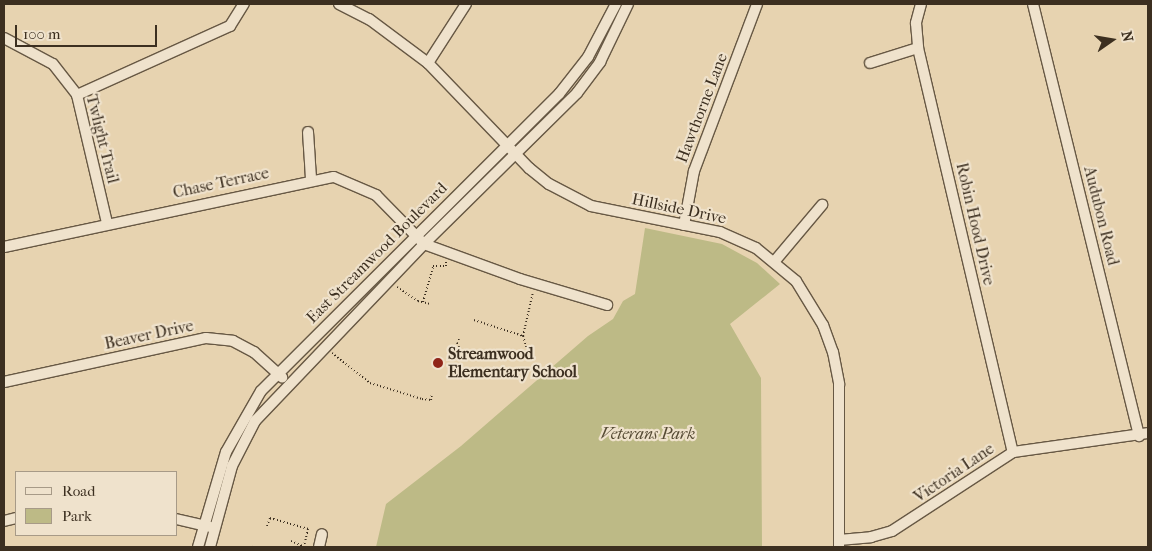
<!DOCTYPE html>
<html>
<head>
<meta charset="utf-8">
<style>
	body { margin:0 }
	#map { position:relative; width:1152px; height:551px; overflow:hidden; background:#e7d3b0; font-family:"IM FELL French Canon",serif }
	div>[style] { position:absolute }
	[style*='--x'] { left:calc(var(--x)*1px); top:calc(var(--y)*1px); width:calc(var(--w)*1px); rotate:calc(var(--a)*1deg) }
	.green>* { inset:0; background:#bdba86 }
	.path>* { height:2px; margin-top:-1px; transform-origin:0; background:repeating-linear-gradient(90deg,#3c2f20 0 1px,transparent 0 3.5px) }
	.roads { filter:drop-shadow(1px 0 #675844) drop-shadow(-1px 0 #675844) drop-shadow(0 1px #675844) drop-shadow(0 -1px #675844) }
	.minor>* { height:10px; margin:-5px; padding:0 5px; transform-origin:5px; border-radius:5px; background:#efe2cc }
	.dots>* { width:14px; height:14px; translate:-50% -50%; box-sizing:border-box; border:2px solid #efe2cc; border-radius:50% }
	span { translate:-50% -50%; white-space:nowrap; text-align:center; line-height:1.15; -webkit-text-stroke:4.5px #efe2cc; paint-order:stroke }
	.street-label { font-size:16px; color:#3c2f20 }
	.poi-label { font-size:16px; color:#3c2f20; font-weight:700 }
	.left { translate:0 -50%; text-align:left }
	.park-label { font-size:16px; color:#564b34; font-style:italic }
	.frame { position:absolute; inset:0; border:5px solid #3c2f20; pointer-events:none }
	.legend { position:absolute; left:15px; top:471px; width:162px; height:65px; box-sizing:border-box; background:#efe2cc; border:1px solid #a79a87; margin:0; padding:6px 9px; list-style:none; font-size:15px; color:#3c2f20 }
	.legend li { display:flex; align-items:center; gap:10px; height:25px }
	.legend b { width:25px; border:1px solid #a79a87 }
	.north { position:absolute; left:1087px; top:15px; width:50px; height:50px; -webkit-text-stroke:4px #efe2cc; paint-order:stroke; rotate:77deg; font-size:14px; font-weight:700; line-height:20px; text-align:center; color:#3c2f20 }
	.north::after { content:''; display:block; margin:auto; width:18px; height:22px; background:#3c2f20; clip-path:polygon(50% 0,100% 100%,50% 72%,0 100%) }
	.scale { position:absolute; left:15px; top:25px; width:142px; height:22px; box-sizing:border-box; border:2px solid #3c2f20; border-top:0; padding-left:6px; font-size:15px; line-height:18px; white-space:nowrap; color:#3c2f20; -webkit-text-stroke:4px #efe2cc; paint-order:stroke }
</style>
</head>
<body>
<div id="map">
	<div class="green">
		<i style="clip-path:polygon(645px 228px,722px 244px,757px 263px,780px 284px,730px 324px,761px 378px,762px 547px,376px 547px,386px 504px,461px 446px,588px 336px,613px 319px,623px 301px,635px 294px)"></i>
	</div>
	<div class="path">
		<i style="--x:397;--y:287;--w:25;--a:34"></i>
		<i style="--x:418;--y:301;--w:12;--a:14"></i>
		<i style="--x:423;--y:302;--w:37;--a:-74"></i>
		<i style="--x:433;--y:266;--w:13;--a:0"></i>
		<i style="--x:446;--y:266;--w:4;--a:-90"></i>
		<i style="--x:474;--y:320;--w:52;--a:18.1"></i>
		<i style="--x:523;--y:336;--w:45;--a:-77.2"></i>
		<i style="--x:523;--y:336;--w:14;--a:73"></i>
		<i style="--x:459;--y:339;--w:4;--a:117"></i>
		<i style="--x:457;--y:343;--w:17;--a:65"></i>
		<i style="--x:464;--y:358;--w:6;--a:9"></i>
		<i style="--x:332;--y:353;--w:48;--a:38.3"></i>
		<i style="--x:370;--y:383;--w:54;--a:17.1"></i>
		<i style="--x:422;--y:399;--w:9;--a:6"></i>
		<i style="--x:431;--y:400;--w:6;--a:-81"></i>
		<i style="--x:267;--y:526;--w:9;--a:-69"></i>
		<i style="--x:270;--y:518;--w:40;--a:16"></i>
		<i style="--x:308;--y:529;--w:18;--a:103"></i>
		<i style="--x:291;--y:541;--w:13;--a:23"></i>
		<i style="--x:253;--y:547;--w:2;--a:-27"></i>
	</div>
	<div class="roads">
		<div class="minor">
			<i style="--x:339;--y:4;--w:34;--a:27"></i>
			<i style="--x:369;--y:19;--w:74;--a:36.7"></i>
			<i style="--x:428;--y:63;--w:146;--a:46.1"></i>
			<i style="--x:529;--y:168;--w:26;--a:39"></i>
			<i style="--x:549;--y:184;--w:47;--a:27.6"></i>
			<i style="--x:591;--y:206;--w:132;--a:11.4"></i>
			<i style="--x:720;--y:232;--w:39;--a:24"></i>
			<i style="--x:756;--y:248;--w:52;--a:39.5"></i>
			<i style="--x:796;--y:281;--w:52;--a:58.5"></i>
			<i style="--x:823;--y:325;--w:29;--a:70"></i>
			<i style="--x:833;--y:352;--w:33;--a:79"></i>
			<i style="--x:839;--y:384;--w:163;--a:90"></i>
			<i style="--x:921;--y:4;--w:20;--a:105"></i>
			<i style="--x:916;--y:23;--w:25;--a:85"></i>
			<i style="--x:918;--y:48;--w:415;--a:76.8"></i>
			<i style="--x:1033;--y:4;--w:445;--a:76.2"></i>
			<i style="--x:4;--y:38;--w:55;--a:28"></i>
			<i style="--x:53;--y:64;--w:39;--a:52"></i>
			<i style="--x:77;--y:95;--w:131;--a:76.8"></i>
			<i style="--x:428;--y:63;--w:70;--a:-57.2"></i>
			<i style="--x:870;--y:63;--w:50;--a:-17.4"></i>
			<i style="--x:77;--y:95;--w:168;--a:-24.3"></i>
			<i style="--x:230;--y:26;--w:26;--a:-58"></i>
			<i style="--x:308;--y:132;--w:47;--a:86.3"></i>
			<i style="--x:684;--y:225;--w:55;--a:-79.5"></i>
			<i style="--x:694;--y:171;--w:178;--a:-69.3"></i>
			<i style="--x:4;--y:247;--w:337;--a:-12"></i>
			<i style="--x:334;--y:177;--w:46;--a:23.2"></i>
			<i style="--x:376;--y:195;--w:69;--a:45.6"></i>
			<i style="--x:424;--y:244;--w:102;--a:20"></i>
			<i style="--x:520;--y:279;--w:91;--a:16.6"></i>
			<i style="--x:774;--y:262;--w:75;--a:-49.9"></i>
			<i style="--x:4;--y:382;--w:207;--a:-12.3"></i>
			<i style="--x:206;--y:338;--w:27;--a:6"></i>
			<i style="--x:233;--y:341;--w:24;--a:28"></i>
			<i style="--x:254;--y:352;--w:38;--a:42"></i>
			<i style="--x:176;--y:519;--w:35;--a:13"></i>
			<i style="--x:4;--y:521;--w:12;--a:-14"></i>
			<i style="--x:839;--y:540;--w:32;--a:-5"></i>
			<i style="--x:871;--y:537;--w:22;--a:-16"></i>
			<i style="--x:892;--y:531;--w:145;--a:-33.1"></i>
			<i style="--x:1013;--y:452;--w:136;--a:-8"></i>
			<i style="--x:198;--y:547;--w:99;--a:-73.6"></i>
			<i style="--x:226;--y:452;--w:70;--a:-60.2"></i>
			<i style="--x:261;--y:391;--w:421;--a:-44.9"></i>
			<i style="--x:559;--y:94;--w:47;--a:-51.9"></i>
			<i style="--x:588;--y:57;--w:60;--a:-62.2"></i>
			<i style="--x:210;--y:547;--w:84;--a:-74.8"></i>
			<i style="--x:232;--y:466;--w:51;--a:-62.9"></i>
			<i style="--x:255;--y:421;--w:245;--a:-46.3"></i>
			<i style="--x:424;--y:244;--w:215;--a:-44.6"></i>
			<i style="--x:577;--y:93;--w:39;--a:-53"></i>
			<i style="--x:600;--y:62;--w:64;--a:-64.2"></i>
			<i style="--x:319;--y:547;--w:13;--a:-77"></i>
		</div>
	</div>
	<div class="dots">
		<i style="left:438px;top:363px;background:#8f2418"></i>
	</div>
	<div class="street-label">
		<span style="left:702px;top:108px;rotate:-69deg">Hawthorne Lane</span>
		<span style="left:102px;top:139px;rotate:76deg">Twlight Trail</span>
		<span style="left:221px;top:183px;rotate:-12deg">Chase Terrace</span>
		<span style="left:679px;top:209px;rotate:12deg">Hillside Drive</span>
		<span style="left:1101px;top:216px;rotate:76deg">Audubon Road</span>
		<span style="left:975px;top:224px;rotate:77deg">Robin Hood Drive</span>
		<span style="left:377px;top:253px;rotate:-45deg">East Streamwood Boulevard</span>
		<span style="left:149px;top:335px;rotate:-12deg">Beaver Drive</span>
		<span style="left:954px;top:473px;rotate:-34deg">Victoria Lane</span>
	</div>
	<div class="poi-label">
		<span class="left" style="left:448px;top:363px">Streamwood<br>Elementary School</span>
	</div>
	<div class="park-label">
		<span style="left:648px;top:434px">Veterans Park</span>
	</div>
	<div class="frame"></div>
	<ul class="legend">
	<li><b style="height:6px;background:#efe2cc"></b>Road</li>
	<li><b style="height:14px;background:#bdba86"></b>Park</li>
	</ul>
	<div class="north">N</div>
	<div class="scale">100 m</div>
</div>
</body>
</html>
